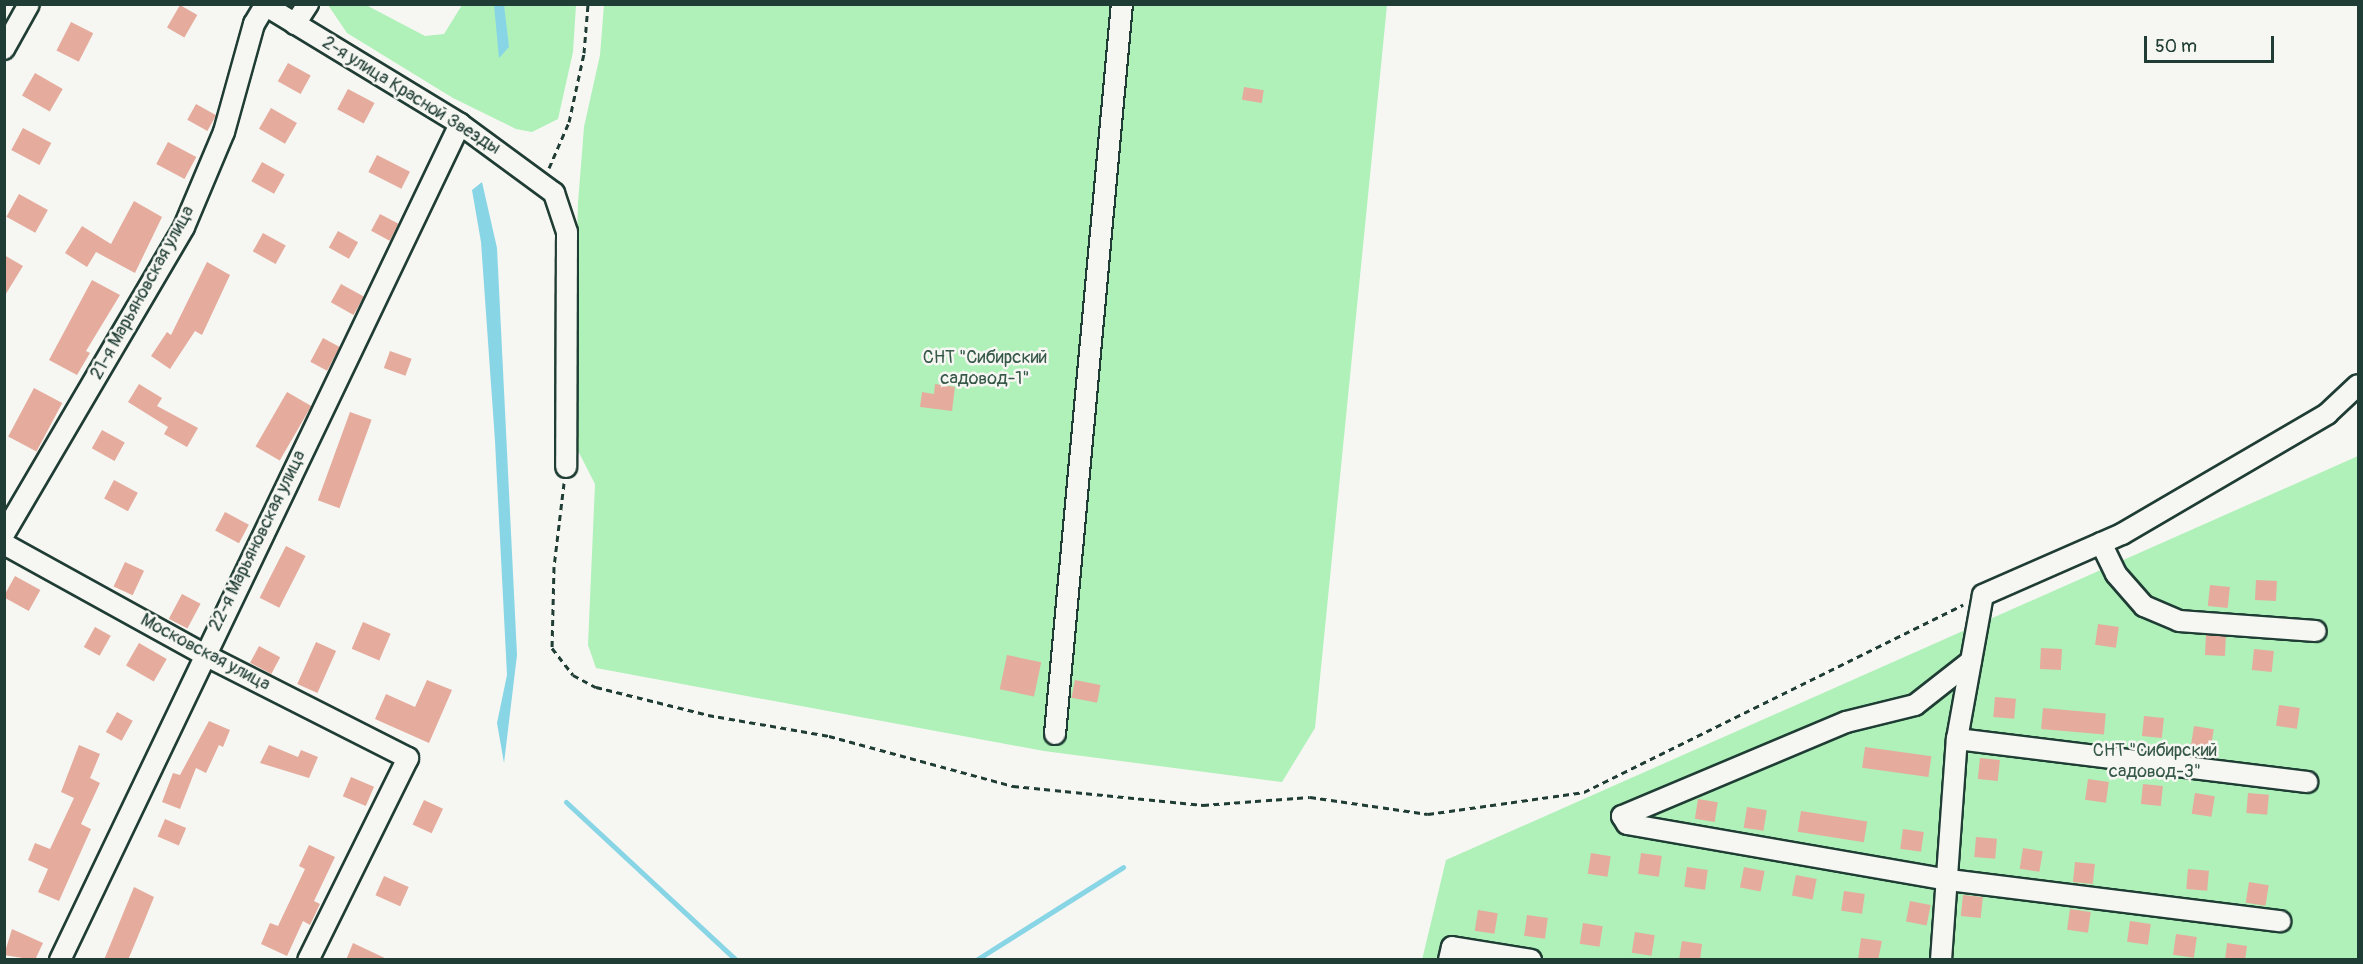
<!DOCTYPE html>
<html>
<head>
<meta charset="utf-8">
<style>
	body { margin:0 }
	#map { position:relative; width:2363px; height:964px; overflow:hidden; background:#f6f6f2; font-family:Pangolin,sans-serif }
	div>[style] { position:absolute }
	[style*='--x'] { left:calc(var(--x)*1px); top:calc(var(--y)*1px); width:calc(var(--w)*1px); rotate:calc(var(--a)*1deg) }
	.green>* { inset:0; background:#aff1b9 }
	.water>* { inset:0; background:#87d5e5 }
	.stream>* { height:5px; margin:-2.5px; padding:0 2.5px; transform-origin:2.5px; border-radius:2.5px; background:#87d5e5 }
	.building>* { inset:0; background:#e5ac9d; transform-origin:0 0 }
	.path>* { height:3px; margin-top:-1.5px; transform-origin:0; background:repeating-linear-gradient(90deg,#1f3d34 0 6px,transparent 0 10.5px) }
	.roads { filter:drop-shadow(2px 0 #1f3d34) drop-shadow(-2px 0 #1f3d34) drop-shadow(0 2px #1f3d34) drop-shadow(0 -2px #1f3d34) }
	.minor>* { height:20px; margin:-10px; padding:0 10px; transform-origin:10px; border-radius:10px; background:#f6f6f2 }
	span { translate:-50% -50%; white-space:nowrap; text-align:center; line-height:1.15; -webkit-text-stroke:5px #f6f6f2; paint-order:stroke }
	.street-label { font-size:18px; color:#1f3d34 }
	.park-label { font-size:18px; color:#355848 }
	.frame { position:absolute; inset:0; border:6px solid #1f3d34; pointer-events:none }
	.scale { position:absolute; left:2144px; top:36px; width:130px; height:27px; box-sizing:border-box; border:3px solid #1f3d34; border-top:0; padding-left:8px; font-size:18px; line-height:21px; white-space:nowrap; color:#1f3d34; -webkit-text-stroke:4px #f6f6f2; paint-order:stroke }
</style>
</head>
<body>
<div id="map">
	<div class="green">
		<i style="clip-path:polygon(328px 5px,366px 5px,425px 36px,444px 34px,462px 5px,576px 5px,573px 52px,558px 119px,532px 132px,516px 129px,453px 98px,347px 33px)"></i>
		<i style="clip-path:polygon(604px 5px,1387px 5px,1315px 728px,1282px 782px,1044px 751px,596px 668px,588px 645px,595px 484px,571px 437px,578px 203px,584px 127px,600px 55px)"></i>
		<i style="clip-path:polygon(2358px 456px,2358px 959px,1422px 960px,1446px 860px)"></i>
	</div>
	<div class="water">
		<i style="clip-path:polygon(494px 5px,504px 5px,509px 47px,499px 58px)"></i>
		<i style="clip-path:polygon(482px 182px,497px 248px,517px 655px,504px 763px,497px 723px,507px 675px,495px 441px,481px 242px,472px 190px)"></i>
	</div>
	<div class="stream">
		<i style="--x:566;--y:802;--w:232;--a:42.9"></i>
		<i style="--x:976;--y:960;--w:174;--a:-32.3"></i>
	</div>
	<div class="building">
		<i style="left:180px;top:5px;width:20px;height:26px;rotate:30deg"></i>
		<i style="left:71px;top:22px;width:25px;height:32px;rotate:27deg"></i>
		<i style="left:288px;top:63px;width:26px;height:21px;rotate:29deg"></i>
		<i style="left:35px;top:73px;width:32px;height:26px;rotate:30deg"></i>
		<i style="left:1244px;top:87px;width:20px;height:13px;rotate:9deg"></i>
		<i style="left:348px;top:89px;width:30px;height:23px;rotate:28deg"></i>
		<i style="left:196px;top:104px;width:23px;height:18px;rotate:29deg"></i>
		<i style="left:271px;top:108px;width:30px;height:24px;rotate:30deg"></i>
		<i style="left:23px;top:128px;width:32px;height:25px;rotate:28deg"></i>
		<i style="left:168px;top:142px;width:32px;height:25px;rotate:28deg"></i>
		<i style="left:377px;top:155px;width:37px;height:19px;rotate:27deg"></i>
		<i style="left:262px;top:162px;width:26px;height:22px;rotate:29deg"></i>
		<i style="left:19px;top:194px;width:33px;height:26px;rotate:29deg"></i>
		<i style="clip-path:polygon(134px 201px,162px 217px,135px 273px,96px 252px,87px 267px,65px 253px,82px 226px,111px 244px)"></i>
		<i style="left:380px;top:214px;width:21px;height:19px;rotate:28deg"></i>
		<i style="left:338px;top:231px;width:23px;height:19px;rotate:29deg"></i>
		<i style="left:263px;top:233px;width:26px;height:21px;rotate:29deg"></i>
		<i style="clip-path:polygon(4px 255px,23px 266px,4px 297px)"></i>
		<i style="clip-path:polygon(207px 262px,230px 275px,202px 335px,195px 331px,170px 369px,151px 356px,167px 332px,171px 335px)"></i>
		<i style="clip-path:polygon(92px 280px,120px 295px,86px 351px,90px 353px,77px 375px,49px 360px)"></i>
		<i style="left:341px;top:284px;width:26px;height:21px;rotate:29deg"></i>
		<i style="left:323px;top:338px;width:19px;height:27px;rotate:28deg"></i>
		<i style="left:390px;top:351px;width:23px;height:18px;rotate:20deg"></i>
		<i style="clip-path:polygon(139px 384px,162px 398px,157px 406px,198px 428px,187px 447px,164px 434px,168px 427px,128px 402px)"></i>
		<i style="clip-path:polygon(935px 384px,955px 387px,952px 411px,920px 407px,922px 392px,934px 394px)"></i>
		<i style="left:34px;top:388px;width:32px;height:55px;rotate:28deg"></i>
		<i style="left:287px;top:392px;width:28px;height:63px;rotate:30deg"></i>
		<i style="left:350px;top:412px;width:23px;height:94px;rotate:20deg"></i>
		<i style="left:102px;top:430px;width:26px;height:21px;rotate:29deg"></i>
		<i style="left:114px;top:480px;width:27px;height:21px;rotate:28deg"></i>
		<i style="left:225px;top:512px;width:27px;height:21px;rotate:28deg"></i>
		<i style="left:286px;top:546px;width:22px;height:58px;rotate:27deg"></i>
		<i style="left:125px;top:562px;width:21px;height:27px;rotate:25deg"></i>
		<i style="left:15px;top:576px;width:29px;height:24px;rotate:29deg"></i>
		<i style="left:2256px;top:580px;width:21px;height:20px;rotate:3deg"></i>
		<i style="left:2210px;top:585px;width:20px;height:21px;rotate:6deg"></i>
		<i style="left:182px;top:594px;width:21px;height:28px;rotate:28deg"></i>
		<i style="left:363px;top:622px;width:30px;height:29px;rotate:23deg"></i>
		<i style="left:2098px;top:624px;width:21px;height:21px;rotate:8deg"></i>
		<i style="left:95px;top:627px;width:18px;height:23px;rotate:29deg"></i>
		<i style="left:2206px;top:635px;width:20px;height:20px;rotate:3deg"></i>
		<i style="left:316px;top:642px;width:22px;height:46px;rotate:24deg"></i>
		<i style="left:139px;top:643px;width:32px;height:26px;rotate:30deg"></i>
		<i style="left:259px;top:646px;width:24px;height:19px;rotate:28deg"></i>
		<i style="left:2041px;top:648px;width:21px;height:21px;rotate:3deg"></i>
		<i style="left:2254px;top:649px;width:20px;height:21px;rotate:6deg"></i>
		<i style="left:1007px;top:655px;width:35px;height:35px;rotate:12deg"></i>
		<i style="clip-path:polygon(427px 680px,452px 690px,429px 743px,375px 719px,386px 694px,415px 707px)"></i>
		<i style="left:1075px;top:680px;width:26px;height:18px;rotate:11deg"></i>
		<i style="left:1995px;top:697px;width:21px;height:20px;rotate:5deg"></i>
		<i style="left:2279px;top:705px;width:21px;height:21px;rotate:8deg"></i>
		<i style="left:2043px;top:708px;width:63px;height:21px;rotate:5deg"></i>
		<i style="left:117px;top:712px;width:18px;height:23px;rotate:29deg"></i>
		<i style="left:2144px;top:716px;width:20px;height:20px;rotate:6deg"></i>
		<i style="clip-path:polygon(209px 721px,230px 730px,223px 747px,219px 745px,206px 773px,196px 768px,180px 809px,162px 802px,173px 773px,180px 775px)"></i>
		<i style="left:2194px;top:726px;width:20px;height:21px;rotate:9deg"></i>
		<i style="clip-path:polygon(79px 745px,100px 754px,90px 778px,100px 783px,81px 824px,91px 829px,59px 901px,38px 892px,48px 869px,28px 860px,35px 843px,50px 849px,74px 798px,61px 792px)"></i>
		<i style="clip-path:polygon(269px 745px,298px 757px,301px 750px,318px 757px,309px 778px,260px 763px)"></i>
		<i style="left:1865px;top:747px;width:67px;height:21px;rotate:8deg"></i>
		<i style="left:1980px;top:758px;width:20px;height:21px;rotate:6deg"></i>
		<i style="left:351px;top:777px;width:25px;height:21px;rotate:23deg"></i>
		<i style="left:2088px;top:779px;width:21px;height:21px;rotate:8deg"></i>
		<i style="left:2143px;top:784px;width:20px;height:20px;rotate:6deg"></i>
		<i style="left:2195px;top:793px;width:20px;height:21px;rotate:9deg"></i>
		<i style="left:2248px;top:793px;width:21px;height:20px;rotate:5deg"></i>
		<i style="left:1698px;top:799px;width:20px;height:20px;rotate:9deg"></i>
		<i style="left:424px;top:800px;width:21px;height:27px;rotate:25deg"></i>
		<i style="left:1747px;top:807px;width:20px;height:21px;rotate:9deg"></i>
		<i style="left:1801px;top:811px;width:67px;height:21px;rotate:9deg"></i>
		<i style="left:165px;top:819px;width:23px;height:19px;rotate:23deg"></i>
		<i style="left:1903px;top:829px;width:21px;height:20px;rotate:8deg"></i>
		<i style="left:1976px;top:837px;width:21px;height:20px;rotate:5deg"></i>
		<i style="clip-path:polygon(309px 845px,335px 857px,314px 901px,320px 904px,310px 925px,303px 921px,287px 956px,261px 944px,270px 923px,278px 926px,305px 869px,299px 866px)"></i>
		<i style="left:2023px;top:848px;width:20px;height:21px;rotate:9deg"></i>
		<i style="left:1591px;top:853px;width:20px;height:21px;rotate:9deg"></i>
		<i style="left:1641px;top:853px;width:21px;height:21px;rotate:8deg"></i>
		<i style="left:2075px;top:862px;width:20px;height:20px;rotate:6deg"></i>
		<i style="left:1687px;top:867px;width:21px;height:20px;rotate:8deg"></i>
		<i style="left:1744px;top:867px;width:21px;height:21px;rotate:11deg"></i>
		<i style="left:2188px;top:869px;width:21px;height:20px;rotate:5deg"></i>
		<i style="left:1796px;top:875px;width:21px;height:21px;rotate:11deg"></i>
		<i style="left:384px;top:876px;width:27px;height:21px;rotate:24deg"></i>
		<i style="left:2249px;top:882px;width:20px;height:21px;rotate:9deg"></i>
		<i style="clip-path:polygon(134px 887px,154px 897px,141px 929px,128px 960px,104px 960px)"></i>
		<i style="left:1844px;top:891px;width:21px;height:20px;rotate:8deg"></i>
		<i style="left:1963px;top:895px;width:20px;height:21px;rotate:6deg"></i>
		<i style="left:1910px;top:901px;width:21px;height:21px;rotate:11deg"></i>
		<i style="left:2070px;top:909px;width:21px;height:21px;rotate:8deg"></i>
		<i style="left:1478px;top:910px;width:20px;height:21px;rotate:9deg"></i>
		<i style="left:1527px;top:915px;width:21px;height:21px;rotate:8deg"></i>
		<i style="left:2130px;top:921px;width:21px;height:21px;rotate:8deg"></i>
		<i style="left:1583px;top:923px;width:20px;height:21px;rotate:9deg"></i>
		<i style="clip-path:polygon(12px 929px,43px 943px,35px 960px,4px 955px)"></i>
		<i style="left:1635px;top:932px;width:20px;height:21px;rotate:9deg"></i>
		<i style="left:2176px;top:934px;width:21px;height:21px;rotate:8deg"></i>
		<i style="clip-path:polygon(1861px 938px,1882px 941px,1878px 960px,1858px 960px)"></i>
		<i style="clip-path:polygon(1682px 941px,1702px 944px,1700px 960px,1679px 960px)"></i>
		<i style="clip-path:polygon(353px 943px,389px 960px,346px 960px)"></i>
		<i style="clip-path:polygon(2227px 943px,2247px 946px,2245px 960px,2225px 960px)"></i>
	</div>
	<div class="path">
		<i style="--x:549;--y:168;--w:50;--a:-66.5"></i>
		<i style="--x:569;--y:122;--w:71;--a:-77.7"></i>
		<i style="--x:584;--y:53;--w:49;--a:-85.3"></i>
		<i style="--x:564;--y:483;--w:85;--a:96.8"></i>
		<i style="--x:554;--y:567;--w:81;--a:91.4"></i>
		<i style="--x:552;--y:648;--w:34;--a:52"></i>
		<i style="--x:573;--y:675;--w:26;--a:28"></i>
		<i style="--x:596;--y:687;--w:115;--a:14"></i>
		<i style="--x:708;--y:715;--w:123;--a:9.8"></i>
		<i style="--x:829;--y:736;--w:191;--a:15.2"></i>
		<i style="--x:1013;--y:786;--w:191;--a:5.7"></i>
		<i style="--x:1203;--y:805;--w:107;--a:-4.3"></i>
		<i style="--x:1310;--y:797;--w:119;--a:8.2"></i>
		<i style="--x:1428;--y:814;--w:158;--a:-8"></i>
		<i style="--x:1584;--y:792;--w:423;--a:-26.3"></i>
	</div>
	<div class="roads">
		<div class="minor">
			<i style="--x:263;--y:4;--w:231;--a:31.3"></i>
			<i style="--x:460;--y:124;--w:117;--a:36.3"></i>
			<i style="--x:554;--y:193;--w:41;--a:71.6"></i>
			<i style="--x:567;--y:232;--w:235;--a:90.2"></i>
			<i style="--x:295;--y:24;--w:24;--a:-57"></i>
			<i style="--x:4;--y:49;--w:51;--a:-60.9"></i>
			<i style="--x:4;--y:534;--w:356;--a:-59.6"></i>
			<i style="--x:184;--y:227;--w:103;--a:-67.2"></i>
			<i style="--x:224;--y:132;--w:112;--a:-74.5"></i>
			<i style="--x:254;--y:24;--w:21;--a:-59"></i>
			<i style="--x:2101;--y:543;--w:34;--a:64"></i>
			<i style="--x:2116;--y:574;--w:43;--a:48.8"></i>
			<i style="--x:2144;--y:606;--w:38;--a:23"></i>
			<i style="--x:2179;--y:621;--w:137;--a:4.2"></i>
			<i style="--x:4;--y:544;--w:227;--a:28.9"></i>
			<i style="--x:203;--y:654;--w:230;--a:26.9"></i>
			<i style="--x:408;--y:758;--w:225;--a:116.3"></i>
			<i style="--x:1971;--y:661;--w:71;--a:141.8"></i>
			<i style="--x:1915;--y:705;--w:71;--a:166.2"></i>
			<i style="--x:1846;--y:722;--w:243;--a:157.2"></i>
			<i style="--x:1622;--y:816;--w:9;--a:58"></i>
			<i style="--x:1627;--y:824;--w:327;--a:9.9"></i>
			<i style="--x:1949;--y:880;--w:334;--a:7.1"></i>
			<i style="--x:1055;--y:734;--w:733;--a:-84.76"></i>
			<i style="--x:1957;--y:739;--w:353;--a:7"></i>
			<i style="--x:60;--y:960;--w:927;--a:-64.43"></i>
			<i style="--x:1449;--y:960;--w:13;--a:-77"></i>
			<i style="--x:1452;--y:947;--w:80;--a:9.3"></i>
			<i style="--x:1941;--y:960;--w:222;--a:-85.9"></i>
			<i style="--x:1957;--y:739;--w:146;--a:-79.8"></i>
			<i style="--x:1983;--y:595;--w:152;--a:-23.7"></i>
			<i style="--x:2122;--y:534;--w:238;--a:-30.3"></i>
			<i style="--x:2327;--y:414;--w:42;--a:-43.1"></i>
		</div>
	</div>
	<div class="street-label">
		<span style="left:411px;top:96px;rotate:32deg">2-я улица Красной Звезды</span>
		<span style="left:143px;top:293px;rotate:-61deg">21-я Марьяновская улица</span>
		<span style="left:258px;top:541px;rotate:-64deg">22-я Марьяновская улица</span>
		<span style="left:205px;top:653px;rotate:28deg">Московская улица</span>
	</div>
	<div class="park-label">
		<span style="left:985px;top:369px">СНТ "Сибирский<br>садовод-1"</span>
		<span style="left:2155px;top:762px">СНТ "Сибирский<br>садовод-3"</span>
	</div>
	<div class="frame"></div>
	<div class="scale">50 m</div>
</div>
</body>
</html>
